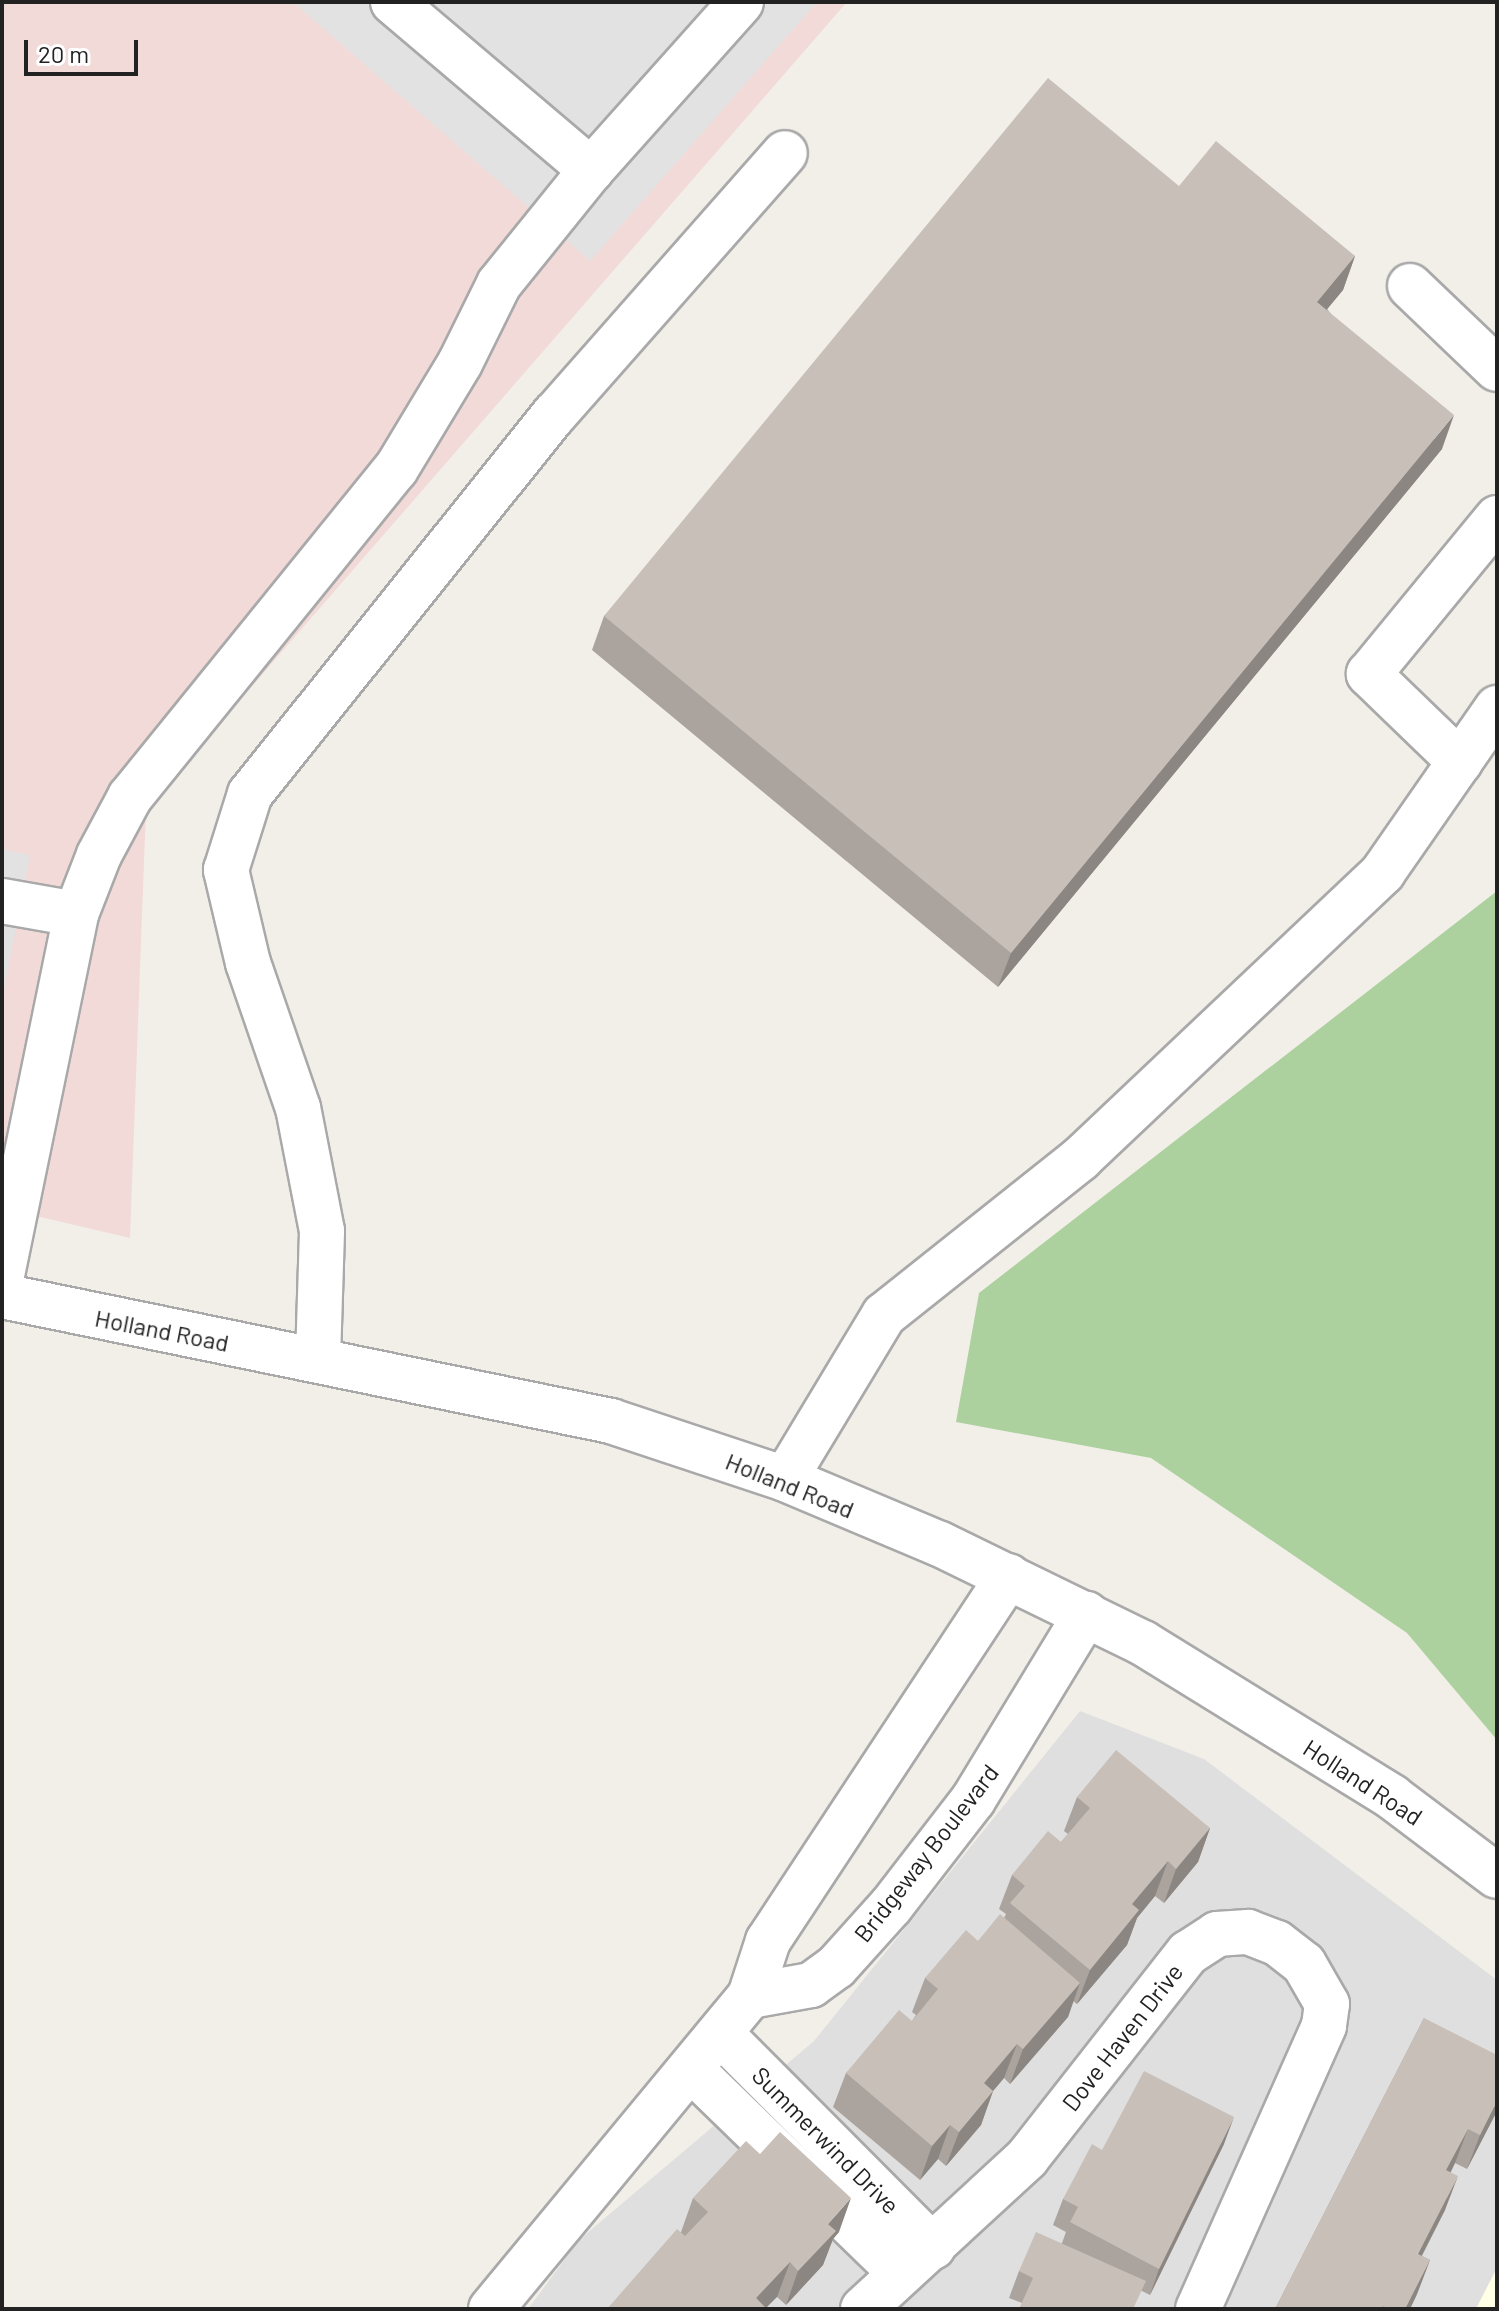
<!DOCTYPE html>
<html>
<head>
<meta charset="utf-8">
<style>
	body { margin:0 }
	#map { position:relative; width:1499px; height:2311px; overflow:hidden; background:#f2efe9; font-family:Barlow,sans-serif }
	div>[style] { position:absolute }
	[style*='--x'] { left:calc(var(--x)*1px); top:calc(var(--y)*1px); width:calc(var(--w)*1px); rotate:calc(var(--a)*1deg) }
	.residential>* { inset:0; background:#e0dfdf }
	.commercial>* { inset:0; background:#f2dad9 }
	.education>* { inset:0; background:#ffffe5 }
	.forest>* { inset:0; background:#add19e }
	.parking>* { inset:0; background:#e2e2e2 }
	.roads { filter:drop-shadow(2px 0 #a9a9a9) drop-shadow(-2px 0 #a9a9a9) drop-shadow(0 2px #a9a9a9) drop-shadow(0 -2px #a9a9a9) }
	.minor>* { height:44px; margin:-22px; padding:0 22px; transform-origin:22px; border-radius:22px; background:#fff }
	.wall>* { inset:0; background:#aba49e }
	.shaded-wall>* { inset:0; background:#8b8681 }
	.building>* { inset:0; background:#c7bfb8 }
	span { translate:-50% -50%; white-space:nowrap; text-align:center; line-height:1.15; -webkit-text-stroke:7px #fff; paint-order:stroke }
	.street-label { font-size:24px; color:#222 }
	.frame { position:absolute; inset:0; border:4px solid #222; pointer-events:none }
	.scale { position:absolute; left:24px; top:40px; width:114px; height:36px; box-sizing:border-box; border:4px solid #222; border-top:0; padding-left:10px; font-size:24px; line-height:28px; white-space:nowrap; color:#222; -webkit-text-stroke:6px #fff; paint-order:stroke }
</style>
</head>
<body>
<div id="map">
	<div class="residential">
		<i style="clip-path:polygon(1080px 1711px,1204px 1759px,1497px 1980px,1497px 2268px,1476px 2309px,528px 2309px,579px 2240px,814px 2041px)"></i>
	</div>
	<div class="commercial">
		<i style="clip-path:polygon(2px 2px,847px 2px,146px 808px,130px 1238px,2px 1208px)"></i>
	</div>
	<div class="education">
		<i style="clip-path:polygon(1497px 2268px,1497px 2309px,1476px 2309px)"></i>
	</div>
	<div class="forest">
		<i style="clip-path:polygon(1497px 891px,1497px 1740px,1407px 1633px,1151px 1458px,956px 1422px,979px 1293px)"></i>
	</div>
	<div class="parking">
		<i style="clip-path:polygon(293px 2px,817px 2px,590px 261px)"></i>
		<i style="clip-path:polygon(2px 849px,30px 855px,2px 1000px)"></i>
	</div>
	<div class="roads">
		<div class="minor">
			<i style="--x:393;--y:2;--w:260;--a:40.3"></i>
			<i style="--x:591;--y:170;--w:225;--a:-48.2"></i>
			<i style="--x:1410;--y:286;--w:120;--a:43.7"></i>
			<i style="--x:1460;--y:762;--w:127;--a:-136"></i>
			<i style="--x:1369;--y:674;--w:202;--a:-50.6"></i>
			<i style="--x:2;--y:901;--w:75;--a:10"></i>
			<i style="--x:2;--y:1275;--w:369;--a:-78.4"></i>
			<i style="--x:76;--y:914;--w:63;--a:-68.7"></i>
			<i style="--x:99;--y:855;--w:66;--a:-61.9"></i>
			<i style="--x:130;--y:797;--w:422;--a:-51"></i>
			<i style="--x:396;--y:469;--w:124;--a:-58.9"></i>
			<i style="--x:460;--y:363;--w:88;--a:-63.7"></i>
			<i style="--x:499;--y:284;--w:146;--a:-51.1"></i>
			<i style="--x:2;--y:1296;--w:622;--a:11.6"></i>
			<i style="--x:611;--y:1421;--w:183;--a:18.4"></i>
			<i style="--x:785;--y:1479;--w:168;--a:22.8"></i>
			<i style="--x:940;--y:1544;--w:226;--a:26"></i>
			<i style="--x:1143;--y:1643;--w:293;--a:31.7"></i>
			<i style="--x:1392;--y:1797;--w:131;--a:37"></i>
			<i style="--x:318;--y:1359;--w:128;--a:-88.2"></i>
			<i style="--x:322;--y:1231;--w:125;--a:-101"></i>
			<i style="--x:298;--y:1108;--w:153;--a:-109"></i>
			<i style="--x:248;--y:963;--w:96;--a:-103.3"></i>
			<i style="--x:226;--y:870;--w:80;--a:-72.5"></i>
			<i style="--x:250;--y:794;--w:486;--a:-51.3"></i>
			<i style="--x:554;--y:415;--w:349;--a:-48.6"></i>
			<i style="--x:785;--y:1479;--w:192;--a:-58.9"></i>
			<i style="--x:884;--y:1315;--w:251;--a:-38.5"></i>
			<i style="--x:1080;--y:1159;--w:417;--a:-43.4"></i>
			<i style="--x:1383;--y:872;--w:200;--a:-55.2"></i>
			<i style="--x:750;--y:1996;--w:62;--a:-10.2"></i>
			<i style="--x:811;--y:1985;--w:31;--a:-36"></i>
			<i style="--x:836;--y:1967;--w:82;--a:-48"></i>
			<i style="--x:891;--y:1906;--w:134;--a:-52.3"></i>
			<i style="--x:973;--y:1800;--w:218;--a:-58.7"></i>
			<i style="--x:720;--y:2033;--w:302;--a:45.1"></i>
			<i style="--x:691;--y:2069;--w:293;--a:44.2"></i>
			<i style="--x:491;--y:2309;--w:406;--a:-50.4"></i>
			<i style="--x:750;--y:1996;--w:58;--a:-71.9"></i>
			<i style="--x:768;--y:1941;--w:437;--a:-56.6"></i>
			<i style="--x:863;--y:2309;--w:223;--a:-42.6"></i>
			<i style="--x:1027;--y:2158;--w:261;--a:-51.9"></i>
			<i style="--x:1188;--y:1953;--w:35;--a:-33"></i>
			<i style="--x:1217;--y:1934;--w:31;--a:-4"></i>
			<i style="--x:1248;--y:1932;--w:31;--a:21"></i>
			<i style="--x:1277;--y:1943;--w:34;--a:38"></i>
			<i style="--x:1304;--y:1964;--w:46;--a:60.1"></i>
			<i style="--x:1327;--y:2004;--w:22;--a:98"></i>
			<i style="--x:1324;--y:2026;--w:310;--a:114"></i>
		</div>
	</div>
	<div class="wall">
		<i style="clip-path:polygon(1179px 186px,1355px 256px,1343px 290px,1327px 309px,1442px 449px,998px 987px,592px 650px,604px 616px)"></i>
		<i style="clip-path:polygon(1077px 1797px,1210px 1828px,1198px 1862px,1164px 1903px,1155px 1896px,1137px 1918px,1127px 1945px,1077px 2004px,1073px 2001px,1068px 2017px,1010px 2084px,1004px 2078px,993px 2091px,981px 2125px,946px 2166px,938px 2159px,920px 2180px,833px 2107px,846px 2073px,912px 2021px,916px 2015px,912px 2012px,925px 1978px,978px 1941px,1004px 1918px,1006px 1914px,999px 1909px,1012px 1875px,1061px 1842px,1068px 1834px,1064px 1831px)"></i>
		<i style="clip-path:polygon(1424px 2018px,1497px 2111px,1467px 2169px,1455px 2163px,1451px 2172px,1445px 2210px,1422px 2256px,1430px 2260px,1417px 2294px,1410px 2309px,1275px 2309px)"></i>
		<i style="clip-path:polygon(1224px 2144px,1150px 2295px,1142px 2291px,1022px 2303px,1009px 2298px,1019px 2271px,1062px 2243px,1066px 2232px,1053px 2225px,1063px 2199px,1102px 2150px)"></i>
		<i style="clip-path:polygon(693px 2198px,839px 2232px,833px 2239px,823px 2265px,786px 2305px,777px 2297px,607px 2309px,681px 2232px)"></i>
	</div>
	<div class="shaded-wall">
		<i style="clip-path:polygon(1355px 256px,1343px 290px,1305px 336px,1317px 302px)"></i>
		<i style="clip-path:polygon(1454px 415px,1442px 449px,998px 987px,1011px 953px)"></i>
		<i style="clip-path:polygon(1210px 1828px,1198px 1862px,1164px 1903px,1176px 1869px)"></i>
		<i style="clip-path:polygon(1168px 1861px,1155px 1896px,1137px 1918px,1127px 1945px,1077px 2004px,1090px 1970px,1132px 1904px)"></i>
		<i style="clip-path:polygon(1080px 1983px,1068px 2017px,1010px 2084px,1023px 2049px)"></i>
		<i style="clip-path:polygon(1017px 2044px,1004px 2078px,971px 2117px,984px 2083px)"></i>
		<i style="clip-path:polygon(993px 2091px,981px 2125px,946px 2166px,959px 2132px)"></i>
		<i style="clip-path:polygon(1497px 2101px,1497px 2111px,1467px 2169px,1480px 2135px)"></i>
		<i style="clip-path:polygon(1234px 2117px,1224px 2144px,1150px 2295px,1159px 2269px)"></i>
		<i style="clip-path:polygon(950px 2125px,938px 2159px,920px 2180px,932px 2146px)"></i>
		<i style="clip-path:polygon(1468px 2129px,1455px 2163px,1434px 2204px,1446px 2170px)"></i>
		<i style="clip-path:polygon(1458px 2176px,1445px 2210px,1405px 2288px,1418px 2254px)"></i>
		<i style="clip-path:polygon(851px 2198px,839px 2232px,833px 2239px,823px 2265px,786px 2305px,798px 2271px,828px 2224px)"></i>
		<i style="clip-path:polygon(1430px 2260px,1417px 2294px,1410px 2309px,1405px 2309px)"></i>
		<i style="clip-path:polygon(790px 2262px,777px 2297px,765px 2309px,756px 2298px)"></i>
	</div>
	<div class="building">
		<i style="clip-path:polygon(1048px 78px,1179px 186px,1216px 141px,1355px 256px,1317px 302px,1454px 415px,1011px 953px,604px 616px)"></i>
		<i style="clip-path:polygon(1116px 1750px,1210px 1828px,1176px 1869px,1168px 1861px,1132px 1904px,1139px 1910px,1090px 1970px,1010px 1903px,1025px 1886px,1012px 1875px,1048px 1831px,1061px 1842px,1090px 1808px,1077px 1797px)"></i>
		<i style="clip-path:polygon(1000px 1914px,1080px 1983px,1023px 2049px,1017px 2044px,984px 2083px,993px 2091px,959px 2132px,950px 2125px,932px 2146px,846px 2073px,899px 2010px,912px 2021px,938px 1989px,925px 1978px,966px 1930px,978px 1941px)"></i>
		<i style="clip-path:polygon(1424px 2018px,1497px 2055px,1497px 2101px,1480px 2135px,1468px 2129px,1446px 2170px,1458px 2176px,1418px 2254px,1430px 2260px,1405px 2309px,1390px 2309px,1383px 2306px,1382px 2309px,1275px 2309px)"></i>
		<i style="clip-path:polygon(1144px 2071px,1234px 2117px,1159px 2269px,1070px 2222px,1078px 2207px,1063px 2199px,1092px 2144px,1102px 2150px)"></i>
		<i style="clip-path:polygon(780px 2132px,851px 2198px,828px 2224px,836px 2231px,798px 2271px,790px 2262px,756px 2298px,767px 2309px,607px 2309px,677px 2229px,685px 2236px,708px 2212px,693px 2198px,746px 2141px,760px 2154px)"></i>
		<i style="clip-path:polygon(1036px 2232px,1146px 2281px,1133px 2309px,1019px 2309px,1033px 2278px,1019px 2271px)"></i>
	</div>
	<div class="street-label">
		<span style="left:162px;top:1330px;rotate:11deg">Holland Road</span>
		<span style="left:790px;top:1485px;rotate:22deg">Holland Road</span>
		<span style="left:1363px;top:1782px;rotate:33deg">Holland Road</span>
		<span style="left:926px;top:1853px;rotate:-52deg">Bridgeway Boulevard</span>
		<span style="left:1122px;top:2037px;rotate:-52deg">Dove Haven Drive</span>
		<span style="left:826px;top:2140px;rotate:45deg">Summerwind Drive</span>
	</div>
	<div class="frame"></div>
	<div class="scale">20 m</div>
</div>
</body>
</html>
